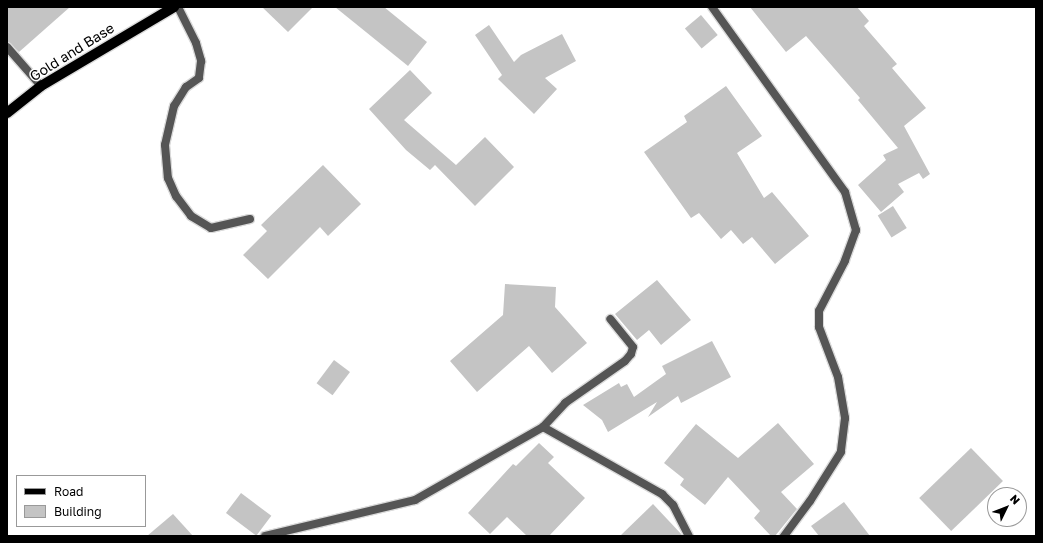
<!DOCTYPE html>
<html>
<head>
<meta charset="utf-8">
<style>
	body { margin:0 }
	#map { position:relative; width:1043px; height:543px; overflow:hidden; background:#fff; font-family:"Golos Text",sans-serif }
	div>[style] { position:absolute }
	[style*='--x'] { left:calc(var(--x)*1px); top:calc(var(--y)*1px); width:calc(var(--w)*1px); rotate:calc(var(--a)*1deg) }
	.building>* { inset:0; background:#c4c4c4; transform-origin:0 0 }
	.roads { filter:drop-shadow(1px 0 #dbdbdb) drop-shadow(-1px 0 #dbdbdb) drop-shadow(0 1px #dbdbdb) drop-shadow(0 -1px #dbdbdb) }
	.lane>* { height:8px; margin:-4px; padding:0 4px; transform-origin:4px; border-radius:4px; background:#555 }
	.street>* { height:8px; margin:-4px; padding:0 4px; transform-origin:4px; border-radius:4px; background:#555 }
	.primary>* { height:10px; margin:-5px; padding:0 5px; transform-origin:5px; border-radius:5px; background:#000 }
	span { translate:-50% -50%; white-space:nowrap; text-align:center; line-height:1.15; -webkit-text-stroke:3px #fff; paint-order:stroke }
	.street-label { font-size:14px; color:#000 }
	.frame { position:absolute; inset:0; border:8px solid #000; pointer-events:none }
	.legend { position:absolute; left:16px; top:475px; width:130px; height:52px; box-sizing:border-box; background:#fff; border:1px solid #999; margin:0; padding:5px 7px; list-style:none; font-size:12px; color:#000 }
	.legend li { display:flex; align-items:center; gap:8px; height:20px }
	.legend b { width:20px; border:1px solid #999 }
	.north { position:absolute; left:987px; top:487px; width:40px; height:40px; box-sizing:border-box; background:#fff; border:1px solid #999; border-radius:50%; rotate:47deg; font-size:11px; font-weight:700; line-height:16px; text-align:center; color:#000 }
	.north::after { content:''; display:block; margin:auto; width:14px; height:18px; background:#000; clip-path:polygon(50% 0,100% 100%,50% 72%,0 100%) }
</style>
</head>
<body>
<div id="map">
	<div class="building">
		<i style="clip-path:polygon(7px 7px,70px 7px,19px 52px,7px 42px)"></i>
		<i style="clip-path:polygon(262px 7px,313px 7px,288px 32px)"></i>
		<i style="clip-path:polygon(335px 7px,384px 7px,427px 42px,408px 66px)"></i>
		<i style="clip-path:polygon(750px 7px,857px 7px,869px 21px,864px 26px,897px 64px,892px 68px,926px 108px,904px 126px,930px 174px,923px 179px,919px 173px,898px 184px,904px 192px,881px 212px,858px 185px,886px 160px,883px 155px,898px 148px,858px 100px,860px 98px,806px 36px,786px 52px)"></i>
		<i style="left:701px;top:15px;width:26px;height:21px;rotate:50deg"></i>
		<i style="clip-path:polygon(489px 25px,514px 62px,521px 55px,562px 34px,576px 61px,545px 78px,557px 89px,534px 114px,498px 79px,502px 75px,475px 35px)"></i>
		<i style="clip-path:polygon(410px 70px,432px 93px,404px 120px,456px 165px,485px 137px,514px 167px,475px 206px,435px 165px,430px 170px,406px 150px,369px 109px)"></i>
		<i style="clip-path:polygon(726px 86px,762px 136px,737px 153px,764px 198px,772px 192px,809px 236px,775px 264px,752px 237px,743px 244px,731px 230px,721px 239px,699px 213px,691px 218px,644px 152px,687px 122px,684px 116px)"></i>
		<i style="clip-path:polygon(323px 165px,361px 204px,328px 236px,320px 227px,268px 279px,243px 255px,267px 231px,261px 225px)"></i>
		<i style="left:893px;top:206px;width:26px;height:18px;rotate:58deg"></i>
		<i style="clip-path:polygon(657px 280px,691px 320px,661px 345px,649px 330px,637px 340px,615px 314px)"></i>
		<i style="clip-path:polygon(505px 284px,556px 287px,555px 307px,587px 343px,552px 373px,529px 346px,477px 392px,450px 361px,503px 315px)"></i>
		<i style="clip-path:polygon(712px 341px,731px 377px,681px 403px,678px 396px,648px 417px,657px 402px,608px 432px,602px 420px,583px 405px,619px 383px,621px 387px,627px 384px,634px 397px,666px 374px,662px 366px)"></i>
		<i style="left:334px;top:360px;width:20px;height:29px;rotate:37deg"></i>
		<i style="clip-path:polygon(778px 423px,814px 464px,781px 492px,797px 509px,775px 536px,771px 536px,754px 518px,760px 511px,728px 477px,705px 505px,680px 485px,684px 479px,664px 463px,696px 424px,738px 458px)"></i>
		<i style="clip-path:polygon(539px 443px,554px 457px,548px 463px,585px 498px,549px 536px,527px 536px,507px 517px,490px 534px,468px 513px,513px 464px,516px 466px)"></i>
		<i style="left:971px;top:448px;width:46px;height:72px;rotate:46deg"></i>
		<i style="left:241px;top:493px;width:38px;height:25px;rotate:37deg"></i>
		<i style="clip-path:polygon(844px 502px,870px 536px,819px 536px,811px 526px)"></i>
		<i style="clip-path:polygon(653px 504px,683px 536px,620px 536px)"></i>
		<i style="clip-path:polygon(173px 514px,193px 536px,147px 536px)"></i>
	</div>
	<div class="roads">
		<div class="lane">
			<i style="--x:543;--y:427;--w:33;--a:-47"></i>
			<i style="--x:565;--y:403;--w:73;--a:-35"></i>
			<i style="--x:625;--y:361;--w:9;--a:-49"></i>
			<i style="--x:631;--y:354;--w:7;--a:-74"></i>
			<i style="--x:633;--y:347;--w:36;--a:-129"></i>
		</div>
		<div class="street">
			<i style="--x:178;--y:7;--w:40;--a:63.4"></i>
			<i style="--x:196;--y:43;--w:19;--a:74"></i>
			<i style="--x:201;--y:61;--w:17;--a:97"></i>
			<i style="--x:199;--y:78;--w:16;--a:145"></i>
			<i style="--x:186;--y:87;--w:22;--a:122"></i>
			<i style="--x:174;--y:106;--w:40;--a:103"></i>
			<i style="--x:165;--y:145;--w:33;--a:85"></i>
			<i style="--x:168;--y:178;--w:20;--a:66"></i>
			<i style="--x:176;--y:196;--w:25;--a:53"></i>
			<i style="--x:191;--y:216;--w:23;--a:31"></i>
			<i style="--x:211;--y:228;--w:40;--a:-13"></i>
			<i style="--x:712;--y:7;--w:228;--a:54.3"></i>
			<i style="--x:845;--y:192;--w:40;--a:74"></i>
			<i style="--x:856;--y:230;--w:33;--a:110"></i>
			<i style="--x:845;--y:261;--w:56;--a:117.5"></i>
			<i style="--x:819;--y:311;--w:16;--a:90"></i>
			<i style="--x:819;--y:327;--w:53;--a:69.2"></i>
			<i style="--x:838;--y:377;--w:42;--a:80.3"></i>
			<i style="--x:845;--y:418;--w:34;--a:97"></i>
			<i style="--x:841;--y:452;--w:58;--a:122.3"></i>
			<i style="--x:810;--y:501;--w:44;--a:126.6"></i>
			<i style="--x:7;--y:47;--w:52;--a:48.9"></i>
			<i style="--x:265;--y:536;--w:154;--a:-13.5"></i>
			<i style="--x:415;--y:500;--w:147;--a:-29.7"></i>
			<i style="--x:543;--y:427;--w:137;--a:29.4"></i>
			<i style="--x:662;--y:494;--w:16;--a:45"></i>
			<i style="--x:673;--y:505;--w:35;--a:63"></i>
		</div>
		<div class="primary">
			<i style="--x:7;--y:113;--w:43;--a:-38.5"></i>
			<i style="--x:41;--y:86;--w:155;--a:-30.7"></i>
		</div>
	</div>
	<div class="street-label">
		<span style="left:72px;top:52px;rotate:-32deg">Gold and Base</span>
	</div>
	<div class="frame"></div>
	<ul class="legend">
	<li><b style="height:5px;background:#000"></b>Road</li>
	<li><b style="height:11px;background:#c4c4c4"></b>Building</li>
	</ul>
	<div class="north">N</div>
</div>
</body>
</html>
